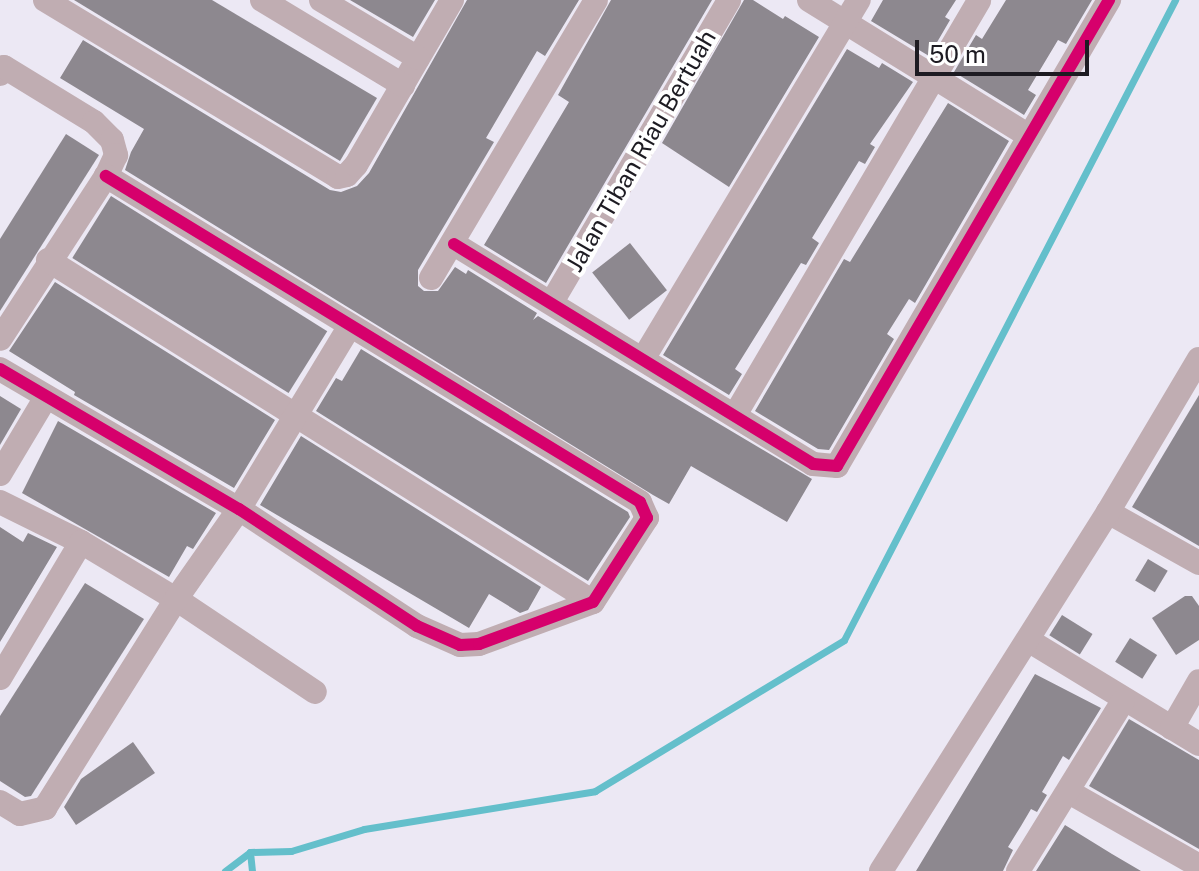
<!DOCTYPE html>
<html>
<head>
<meta charset="utf-8">
<style>
	body { margin:0 }
	#map { position:relative; width:1199px; height:871px; overflow:hidden; background:#ece8f4; font-family:"Public Sans",sans-serif }
	div>[style] { position:absolute }
	[style*='--x'] { left:calc(var(--x)*1px); top:calc(var(--y)*1px); width:calc(var(--w)*1px); rotate:calc(var(--a)*1deg) }
	.stream>* { height:7px; margin:-3.5px; padding:0 3.5px; transform-origin:3.5px; border-radius:3.5px; background:#64bfcb }
	.building>* { inset:0; background:#8d888f; transform-origin:0 0 }
	.street>* { height:24px; margin:-12px; padding:0 12px; transform-origin:12px; border-radius:12px; background:#c0adb2 }
	.cycleway>* { height:12px; margin:-6px; padding:0 6px; transform-origin:6px; border-radius:6px; background:#d6006c }
	span { translate:-50% -50%; white-space:nowrap; text-align:center; line-height:1.15; -webkit-text-stroke:8px #fff; paint-order:stroke }
	.street-label { font-size:24px; color:#1d1b22 }
	.scale { position:absolute; left:915px; top:40px; width:174px; height:36px; box-sizing:border-box; border:4px solid #1d1b22; border-top:0; padding-left:10px; font-size:24px; line-height:28px; white-space:nowrap; color:#1d1b22; -webkit-text-stroke:6px #fff; paint-order:stroke }
</style>
</head>
<body>
<div id="map">
	<div class="stream">
		<i style="--x:250;--y:852;--w:19;--a:84"></i>
		<i style="--x:225;--y:871;--w:31;--a:-37"></i>
		<i style="--x:250;--y:852;--w:41;--a:-1.4"></i>
		<i style="--x:291;--y:851;--w:76;--a:-16.8"></i>
		<i style="--x:364;--y:829;--w:234;--a:-9.3"></i>
		<i style="--x:595;--y:791;--w:291;--a:-31.2"></i>
		<i style="--x:844;--y:640;--w:721;--a:-62.65"></i>
	</div>
	<div class="building">
		<i style="clip-path:polygon(74px 0,212px 0,377px 98px,340px 161px)"></i>
		<i style="clip-path:polygon(350px 0,435px 0,413px 37px)"></i>
		<i style="clip-path:polygon(467px 0,579px 0,545px 56px,537px 51px,486px 138px,494px 142px,418px 270px,418px 286px,424px 291px,438px 291px,455px 267px,466px 274px,468px 270px,537px 313px,533px 320px,538px 316px,812px 479px,787px 522px,691px 466px,669px 504px,653px 495px,125px 170px,131px 152px,144px 129px,60px 78px,83px 40px,330px 190px,341px 192px,357px 186px,369px 173px)"></i>
		<i style="clip-path:polygon(611px 0,712px 0,546px 283px,484px 245px,569px 102px,558px 95px)"></i>
		<i style="clip-path:polygon(744px 0,753px 0,783px 19px,785px 16px,819px 37px,729px 187px,662px 143px)"></i>
		<i style="clip-path:polygon(883px 0,956px 0,945px 17px,950px 20px,929px 56px,871px 21px)"></i>
		<i style="clip-path:polygon(1006px 0,1092px 0,1066px 44px,1058px 40px,1028px 90px,1036px 95px,1024px 115px,954px 72px,976px 35px,982px 39px)"></i>
		<i style="clip-path:polygon(847px 49px,879px 68px,882px 63px,913px 82px,870px 144px,875px 147px,865px 164px,859px 161px,812px 238px,819px 243px,806px 265px,801px 263px,735px 369px,742px 374px,729px 395px,663px 355px)"></i>
		<i style="clip-path:polygon(948px 103px,1009px 141px,915px 303px,909px 299px,887px 334px,894px 339px,829px 450px,818px 449px,755px 411px,844px 259px,850px 262px)"></i>
		<i style="clip-path:polygon(66px 134px,99px 155px,0 311px,0 239px)"></i>
		<i style="left:111px;top:196px;width:255px;height:73px;rotate:32deg"></i>
		<i style="left:630px;top:243px;width:60px;height:48px;rotate:52deg"></i>
		<i style="clip-path:polygon(55px 282px,275px 420px,234px 488px,74px 395px,75px 392px,9px 351px)"></i>
		<i style="clip-path:polygon(361px 349px,628px 512px,630px 517px,588px 581px,316px 411px,336px 378px,342px 381px)"></i>
		<i style="clip-path:polygon(1199px 395px,1199px 546px,1132px 507px)"></i>
		<i style="clip-path:polygon(0 396px,21px 409px,0 445px)"></i>
		<i style="clip-path:polygon(58px 421px,216px 513px,193px 549px,187px 546px,169px 577px,22px 493px)"></i>
		<i style="clip-path:polygon(301px 436px,541px 587px,528px 610px,520px 613px,489px 594px,469px 628px,260px 505px)"></i>
		<i style="clip-path:polygon(0 527px,23px 542px,28px 533px,57px 547px,0 642px)"></i>
		<i style="left:1148px;top:559px;width:23px;height:25px;rotate:31deg"></i>
		<i style="clip-path:polygon(85px 583px,144px 619px,31px 796px,25px 797px,0 781px,0 716px)"></i>
		<i style="clip-path:polygon(1185px 596px,1192px 596px,1199px 606px,1199px 640px,1176px 655px,1152px 618px)"></i>
		<i style="left:1062px;top:615px;width:36px;height:24px;rotate:32deg"></i>
		<i style="left:1130px;top:638px;width:32px;height:28px;rotate:32deg"></i>
		<i style="clip-path:polygon(1035px 674px,1101px 708px,1069px 760px,1063px 756px,1042px 792px,1047px 795px,1037px 812px,1031px 809px,1021px 826px,1008px 847px,1013px 850px,1003px 871px,916px 871px)"></i>
		<i style="clip-path:polygon(1129px 719px,1199px 760px,1199px 849px,1089px 786px)"></i>
		<i style="clip-path:polygon(133px 742px,155px 773px,76px 825px,64px 807px,81px 779px)"></i>
		<i style="clip-path:polygon(1065px 825px,1112px 854px,1141px 871px,1036px 871px)"></i>
	</div>
	<div class="street">
		<i style="--x:45;--y:0;--w:342;--a:31.1"></i>
		<i style="--x:338;--y:177;--w:9;--a:-13"></i>
		<i style="--x:347;--y:175;--w:13;--a:-48"></i>
		<i style="--x:356;--y:165;--w:191;--a:-59.8"></i>
		<i style="--x:262;--y:0;--w:165;--a:31.1"></i>
		<i style="--x:321;--y:0;--w:113;--a:30.9"></i>
		<i style="--x:809;--y:0;--w:259;--a:31.7"></i>
		<i style="--x:0;--y:74;--w:8;--a:-60"></i>
		<i style="--x:4;--y:67;--w:105;--a:31.4"></i>
		<i style="--x:94;--y:122;--w:25;--a:45"></i>
		<i style="--x:112;--y:140;--w:16;--a:75"></i>
		<i style="--x:116;--y:155;--w:23;--a:115"></i>
		<i style="--x:106;--y:176;--w:194;--a:123"></i>
		<i style="--x:454;--y:244;--w:421;--a:31.5"></i>
		<i style="--x:813;--y:464;--w:24;--a:5"></i>
		<i style="--x:837;--y:466;--w:540;--a:-59.73"></i>
		<i style="--x:48;--y:260;--w:643;--a:32.11"></i>
		<i style="--x:431;--y:278;--w:323;--a:-59.3"></i>
		<i style="--x:552;--y:302;--w:350;--a:-59.6"></i>
		<i style="--x:643;--y:359;--w:419;--a:-59"></i>
		<i style="--x:0;--y:369;--w:277;--a:30.4"></i>
		<i style="--x:239;--y:509;--w:213;--a:33.3"></i>
		<i style="--x:417;--y:626;--w:47;--a:23.8"></i>
		<i style="--x:460;--y:645;--w:19;--a:-3"></i>
		<i style="--x:479;--y:644;--w:121;--a:-20.2"></i>
		<i style="--x:593;--y:602;--w:100;--a:-57.3"></i>
		<i style="--x:647;--y:518;--w:17;--a:-114"></i>
		<i style="--x:640;--y:502;--w:626;--a:-148.6"></i>
		<i style="--x:735;--y:415;--w:481;--a:-59.5"></i>
		<i style="--x:0;--y:474;--w:90;--a:-59.1"></i>
		<i style="--x:0;--y:502;--w:90;--a:26.3"></i>
		<i style="--x:81;--y:542;--w:111;--a:31"></i>
		<i style="--x:176;--y:599;--w:167;--a:33.8"></i>
		<i style="--x:1108;--y:512;--w:104;--a:29.3"></i>
		<i style="--x:1028;--y:640;--w:200;--a:31.3"></i>
		<i style="--x:0;--y:678;--w:158;--a:-59.2"></i>
		<i style="--x:1172;--y:728;--w:54;--a:-60.1"></i>
		<i style="--x:1069;--y:792;--w:150;--a:29.6"></i>
		<i style="--x:0;--y:802;--w:23;--a:31"></i>
		<i style="--x:20;--y:814;--w:26;--a:-13"></i>
		<i style="--x:45;--y:808;--w:247;--a:-57.9"></i>
		<i style="--x:176;--y:599;--w:110;--a:-55"></i>
		<i style="--x:239;--y:509;--w:214;--a:-58.8"></i>
		<i style="--x:881;--y:871;--w:425;--a:-57.7"></i>
		<i style="--x:1108;--y:512;--w:178;--a:-59.3"></i>
		<i style="--x:1018;--y:871;--w:200;--a:-58.3"></i>
	</div>
	<div class="cycleway">
		<i style="--x:454;--y:244;--w:421;--a:31.5"></i>
		<i style="--x:813;--y:464;--w:24;--a:5"></i>
		<i style="--x:837;--y:466;--w:540;--a:-59.73"></i>
		<i style="--x:0;--y:369;--w:277;--a:30.4"></i>
		<i style="--x:239;--y:509;--w:213;--a:33.3"></i>
		<i style="--x:417;--y:626;--w:47;--a:23.8"></i>
		<i style="--x:460;--y:645;--w:19;--a:-3"></i>
		<i style="--x:479;--y:644;--w:121;--a:-20.2"></i>
		<i style="--x:593;--y:602;--w:100;--a:-57.3"></i>
		<i style="--x:647;--y:518;--w:17;--a:-114"></i>
		<i style="--x:640;--y:502;--w:626;--a:-148.6"></i>
	</div>
	<div class="street-label">
		<span style="left:641px;top:151px;rotate:-60deg">Jalan Tiban Riau Bertuah</span>
	</div>
	<div class="scale">50 m</div>
</div>
</body>
</html>
